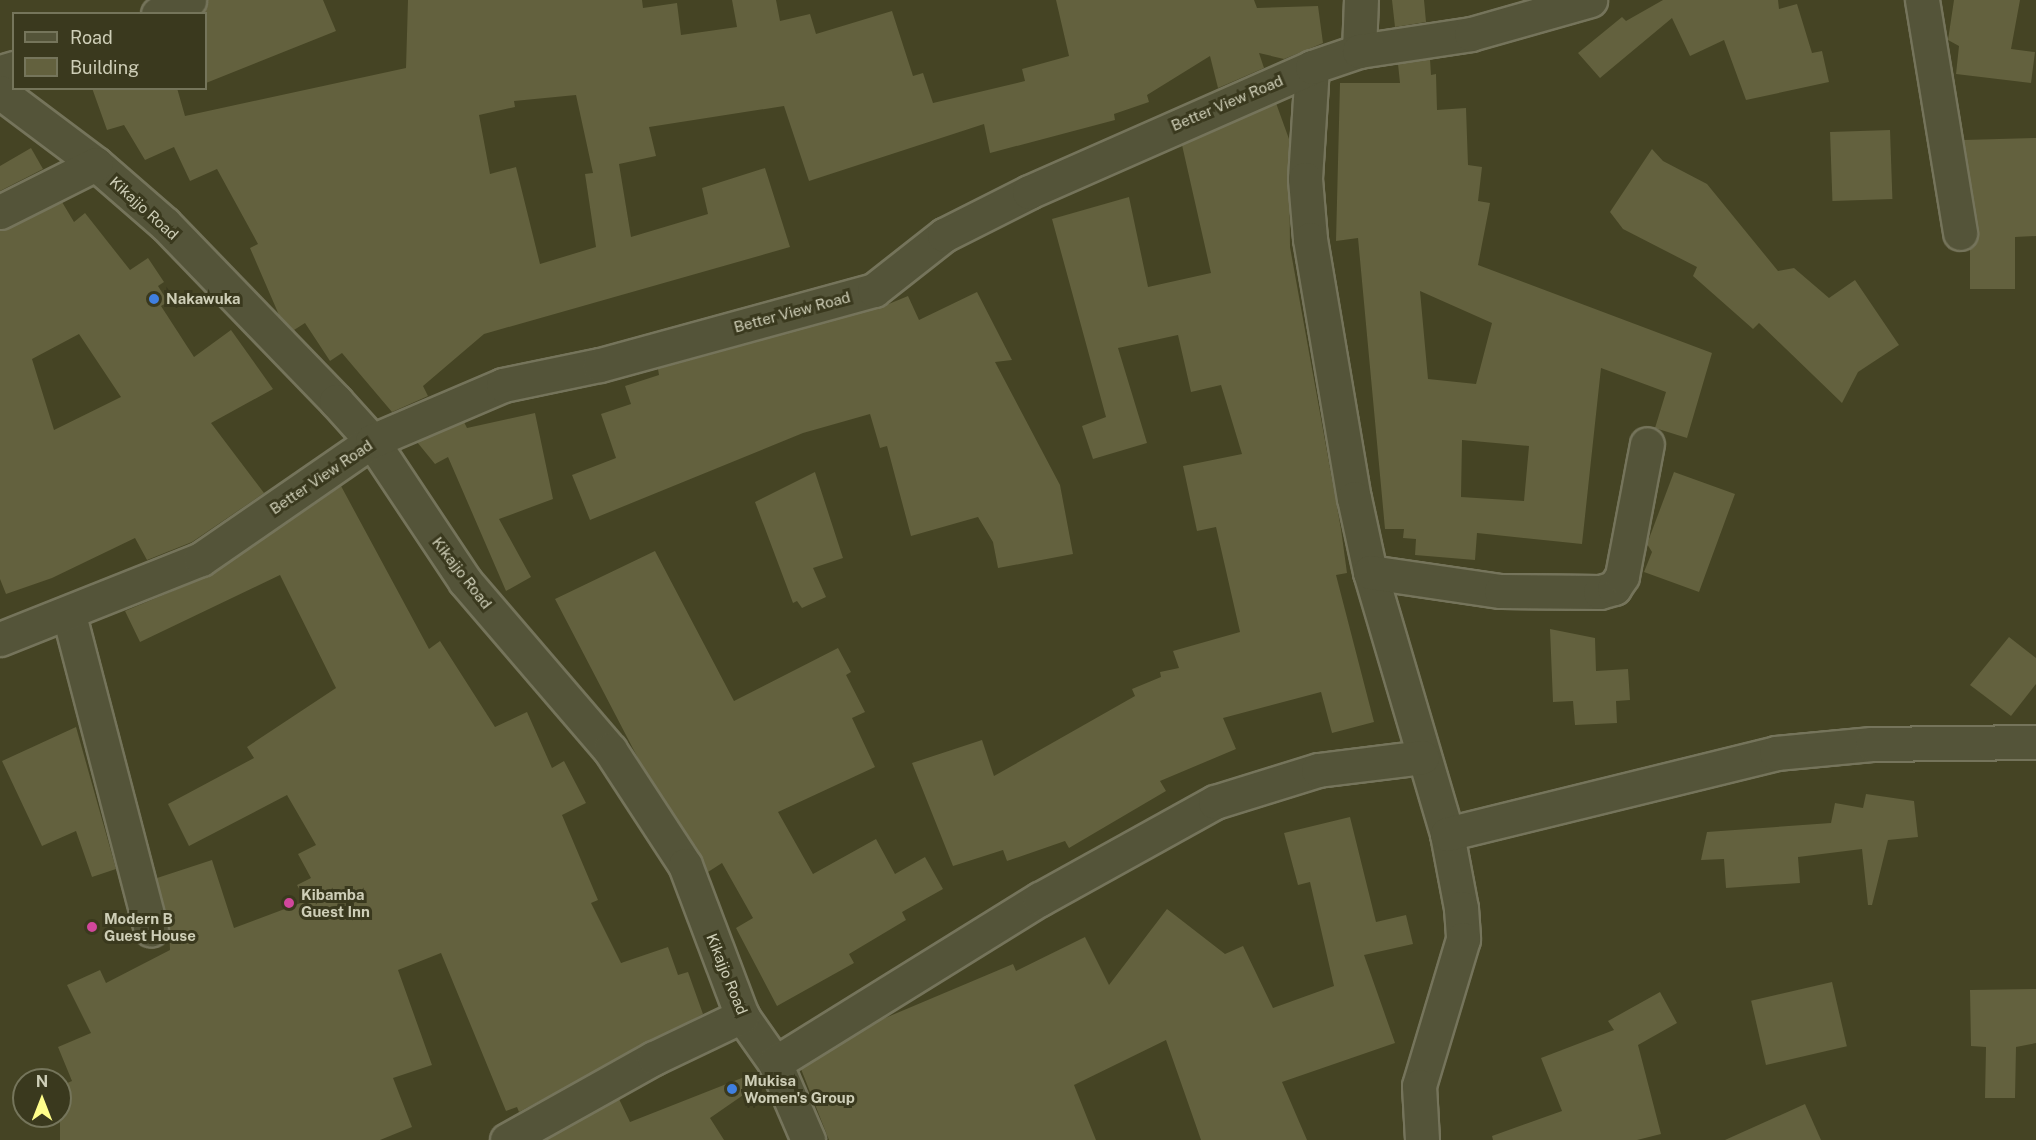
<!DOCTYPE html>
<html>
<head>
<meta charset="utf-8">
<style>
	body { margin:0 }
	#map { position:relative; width:2036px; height:1140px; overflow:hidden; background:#454424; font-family:"Public Sans",sans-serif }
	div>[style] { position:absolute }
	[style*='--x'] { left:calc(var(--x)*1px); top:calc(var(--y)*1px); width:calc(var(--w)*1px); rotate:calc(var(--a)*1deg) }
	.building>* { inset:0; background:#63613e; transform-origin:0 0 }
	.roads { filter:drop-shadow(2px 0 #75745b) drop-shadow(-2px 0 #75745b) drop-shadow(0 2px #75745b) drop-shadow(0 -2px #75745b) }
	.street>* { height:33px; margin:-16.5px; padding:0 16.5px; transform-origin:16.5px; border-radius:16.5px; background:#545439 }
	.dots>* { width:16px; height:16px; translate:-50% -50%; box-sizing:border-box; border:3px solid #3a391e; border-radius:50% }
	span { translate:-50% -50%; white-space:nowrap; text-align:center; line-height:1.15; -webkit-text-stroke:6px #3a391e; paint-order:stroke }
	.street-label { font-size:15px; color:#ceceb7 }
	.poi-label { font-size:15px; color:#ceceb7; font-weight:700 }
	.left { translate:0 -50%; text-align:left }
	.legend { position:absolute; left:12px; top:12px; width:195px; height:78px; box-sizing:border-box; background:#3a391e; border:2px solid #75755b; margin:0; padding:8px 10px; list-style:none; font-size:18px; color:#ceceb7 }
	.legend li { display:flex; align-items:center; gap:12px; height:30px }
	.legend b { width:30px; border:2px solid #75755b }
	.north { position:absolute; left:12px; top:1068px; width:60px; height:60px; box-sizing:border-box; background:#3a391e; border:2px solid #75755b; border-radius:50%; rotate:0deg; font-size:16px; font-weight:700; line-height:24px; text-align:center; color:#ceceb7 }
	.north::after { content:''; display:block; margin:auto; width:21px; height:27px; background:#fffe8b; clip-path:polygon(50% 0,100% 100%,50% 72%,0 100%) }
</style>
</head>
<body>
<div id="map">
	<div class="building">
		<i style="clip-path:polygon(207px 0,323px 0,336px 31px,206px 83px,206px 14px,201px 14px)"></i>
		<i style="clip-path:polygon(evenodd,408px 0,642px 0,643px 8px,677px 3px,681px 35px,737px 27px,732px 0,776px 0,780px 21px,810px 14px,816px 34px,892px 11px,913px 76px,923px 73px,933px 103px,1025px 81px,1022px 69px,1069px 56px,1056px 0,1254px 0,1257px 8px,1318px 6px,1323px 43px,1284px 59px,1259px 53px,1264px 68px,1218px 88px,1210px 56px,1147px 95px,1149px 102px,1114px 114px,1115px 120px,990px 153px,984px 124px,809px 181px,784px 106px,649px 127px,656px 156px,619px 164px,631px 237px,708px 214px,702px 188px,765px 168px,790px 247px,484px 334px,423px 386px,428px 396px,392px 412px,342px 353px,330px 361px,305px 323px,294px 330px,279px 315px,250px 248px,258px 244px,217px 169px,190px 181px,174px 147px,145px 160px,124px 125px,107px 130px,92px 88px,177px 88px,185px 116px,406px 68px,408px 0,576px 95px,593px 173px,585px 174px,596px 247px,540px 264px,516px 167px,490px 174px,479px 115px,515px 107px,514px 101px,576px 95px)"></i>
		<i style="clip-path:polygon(1392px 0,1424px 0,1426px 22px,1395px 27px)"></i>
		<i style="clip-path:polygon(1663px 0,1778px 0,1779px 9px,1797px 4px,1812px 53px,1822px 51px,1829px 82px,1746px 100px,1724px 40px,1690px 56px,1672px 18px,1600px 78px,1578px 53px,1622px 17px,1626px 21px)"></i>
		<i style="clip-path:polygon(1954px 0,2020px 0,2011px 49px,2035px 52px,2031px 83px,1956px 74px,1959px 46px,1948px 40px)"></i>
		<i style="clip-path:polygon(evenodd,1430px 59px,1431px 75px,1436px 74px,1437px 110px,1466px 108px,1468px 165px,1482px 167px,1478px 201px,1490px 203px,1478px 265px,1712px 353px,1687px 438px,1655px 428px,1666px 392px,1601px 368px,1582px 544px,1477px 533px,1475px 560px,1415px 555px,1416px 539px,1403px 538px,1404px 529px,1385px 529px,1358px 238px,1336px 241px,1340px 83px,1400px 83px,1398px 64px,1430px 59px,1420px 291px,1492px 323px,1476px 384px,1428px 379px,1420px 291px,1430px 59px,1462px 440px,1529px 446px,1524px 501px,1461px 497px,1462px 440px)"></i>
		<i style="clip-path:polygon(1276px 103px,1289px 139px,1290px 247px,1341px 529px,1347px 573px,1336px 575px,1374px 722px,1332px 733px,1321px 692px,1223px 718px,1236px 749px,1160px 781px,1166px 791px,1069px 848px,1065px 841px,1007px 861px,1003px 850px,953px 866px,912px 763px,982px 740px,994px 776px,1135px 696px,1132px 689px,1161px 677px,1160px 672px,1179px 668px,1173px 651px,1240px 632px,1216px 527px,1197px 531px,1183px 466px,1242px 454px,1221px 385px,1191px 392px,1178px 335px,1118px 348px,1147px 443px,1093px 459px,1082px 426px,1106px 417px,1052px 219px,1129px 197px,1148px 287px,1211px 273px,1182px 145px)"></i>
		<i style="left:1890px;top:130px;width:69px;height:60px;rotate:88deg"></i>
		<i style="clip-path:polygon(2036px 138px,2036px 236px,2015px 237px,2015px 289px,1970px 289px,1970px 248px,1979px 231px,1964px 140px)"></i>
		<i style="clip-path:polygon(31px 148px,43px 169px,0 191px,0 166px)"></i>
		<i style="clip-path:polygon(1652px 149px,1663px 161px,1707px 184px,1778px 271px,1794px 268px,1829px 298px,1855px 280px,1899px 345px,1858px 372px,1842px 403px,1759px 323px,1753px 329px,1693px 276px,1697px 267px,1623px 229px,1610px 212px)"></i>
		<i style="clip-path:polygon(evenodd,62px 202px,74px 222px,85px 213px,130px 270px,148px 258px,164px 282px,158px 286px,168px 302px,161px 306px,194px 357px,231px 330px,273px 389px,211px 423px,264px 493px,192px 542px,147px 560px,135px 538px,52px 578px,6px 594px,0 579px,0 231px,62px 202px,79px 334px,121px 397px,54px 430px,32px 359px,79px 334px)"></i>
		<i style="clip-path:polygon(977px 292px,1012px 360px,995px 362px,1060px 485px,1073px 554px,998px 568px,993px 542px,978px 517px,911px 536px,887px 446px,880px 448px,870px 414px,803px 433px,590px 520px,572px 475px,616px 458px,601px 414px,631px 404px,625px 386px,659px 375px,658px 369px,879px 308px,908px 296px,919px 320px)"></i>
		<i style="clip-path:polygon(535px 413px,553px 499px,499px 519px,531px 577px,506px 591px,448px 457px,435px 464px,417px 442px,464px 422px,467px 428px)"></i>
		<i style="clip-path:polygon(815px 472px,843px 558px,813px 568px,826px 597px,802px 608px,797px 601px,793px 603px,755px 502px)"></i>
		<i style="clip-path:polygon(1674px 472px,1735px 494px,1699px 592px,1644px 572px,1652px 552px,1647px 544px)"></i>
		<i style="clip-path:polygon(341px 486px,429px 649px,440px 641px,495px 727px,527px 712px,552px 768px,564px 761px,586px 803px,562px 815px,598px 900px,591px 903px,621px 963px,668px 947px,678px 975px,688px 972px,703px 1014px,519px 1112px,517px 1107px,506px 1111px,441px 953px,398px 970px,432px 1065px,393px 1078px,412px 1127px,380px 1140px,60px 1140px,60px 1086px,72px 1081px,58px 1047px,91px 1033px,67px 985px,100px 970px,106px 983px,170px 950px,169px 924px,157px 878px,212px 860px,234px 928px,306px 901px,297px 885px,311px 878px,298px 854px,316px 845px,287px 795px,189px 846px,168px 804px,254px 758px,247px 747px,336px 688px,280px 575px,140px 642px,125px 611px,211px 575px)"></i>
		<i style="clip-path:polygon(655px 551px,734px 701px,838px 648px,851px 672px,846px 675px,865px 712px,852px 718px,875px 767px,778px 812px,813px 874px,876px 839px,895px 874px,925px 857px,943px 889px,902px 912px,906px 920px,849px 954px,854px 963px,777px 1006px,736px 928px,753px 918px,722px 863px,708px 872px,640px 762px,555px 599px)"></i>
		<i style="clip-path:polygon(1550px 629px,1595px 638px,1596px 671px,1628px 669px,1630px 700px,1616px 701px,1617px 723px,1575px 725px,1573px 701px,1553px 702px)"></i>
		<i style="clip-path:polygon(2009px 637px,2036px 658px,2036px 684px,2011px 716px,1970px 685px)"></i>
		<i style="clip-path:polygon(76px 727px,116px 869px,92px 877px,76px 831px,42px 846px,2px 761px)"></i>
		<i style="clip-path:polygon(1866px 794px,1914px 801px,1918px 837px,1888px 840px,1872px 905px,1868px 905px,1862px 849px,1798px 857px,1800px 883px,1726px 888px,1724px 859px,1701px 860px,1707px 832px,1831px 823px,1835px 803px,1863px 808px)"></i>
		<i style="clip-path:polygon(1350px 817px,1376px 922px,1406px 915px,1413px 944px,1364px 955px,1395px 1043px,1282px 1082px,1307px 1140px,1201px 1140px,1166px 1040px,1074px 1085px,1096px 1140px,829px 1140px,801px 1069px,878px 1021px,1013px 964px,1016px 971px,1085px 937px,1109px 985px,1167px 909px,1225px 954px,1243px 946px,1273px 1008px,1334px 986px,1310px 882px,1298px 885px,1284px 833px)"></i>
		<i style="left:1832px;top:982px;width:66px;height:83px;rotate:77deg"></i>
		<i style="clip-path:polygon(2036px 989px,2036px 1043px,2016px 1047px,2015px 1098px,1985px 1098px,1986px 1047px,1971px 1046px,1970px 990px)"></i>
		<i style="clip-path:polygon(1660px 992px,1677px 1023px,1638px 1045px,1661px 1134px,1637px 1140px,1493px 1140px,1492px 1136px,1562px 1111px,1541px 1058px,1614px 1030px,1608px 1021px)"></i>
		<i style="clip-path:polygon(757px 1072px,762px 1082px,710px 1118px,724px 1140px,545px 1140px,619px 1099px,630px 1122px)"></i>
		<i style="clip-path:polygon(1805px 1104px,1821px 1140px,1725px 1140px)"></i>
	</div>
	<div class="roads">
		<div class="street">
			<i style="--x:1922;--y:0;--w:236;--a:80.7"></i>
			<i style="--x:158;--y:14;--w:34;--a:-24"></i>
			<i style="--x:1359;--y:51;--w:51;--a:-87.8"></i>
			<i style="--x:1312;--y:67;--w:112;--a:93.6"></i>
			<i style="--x:1305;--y:179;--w:60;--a:85.2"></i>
			<i style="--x:1310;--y:239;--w:263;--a:80.4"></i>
			<i style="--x:1354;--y:498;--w:76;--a:77.8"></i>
			<i style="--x:1370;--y:572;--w:273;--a:73.6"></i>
			<i style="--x:1447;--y:834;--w:75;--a:79.3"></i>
			<i style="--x:1461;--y:908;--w:31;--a:86"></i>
			<i style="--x:1463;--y:939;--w:153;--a:106.7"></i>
			<i style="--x:1419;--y:1086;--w:54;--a:86.8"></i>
			<i style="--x:0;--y:72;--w:15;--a:-16"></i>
			<i style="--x:0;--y:92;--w:120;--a:36.9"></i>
			<i style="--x:96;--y:164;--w:91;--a:41"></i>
			<i style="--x:165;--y:224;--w:246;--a:46"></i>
			<i style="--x:336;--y:401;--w:54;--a:48"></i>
			<i style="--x:372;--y:441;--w:168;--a:56.4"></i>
			<i style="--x:465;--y:581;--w:223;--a:49.4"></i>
			<i style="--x:610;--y:750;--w:137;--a:56.9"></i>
			<i style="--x:685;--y:865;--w:161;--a:69.3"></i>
			<i style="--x:742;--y:1016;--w:57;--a:54.9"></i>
			<i style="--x:775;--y:1063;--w:84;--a:66.8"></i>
			<i style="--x:0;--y:212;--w:107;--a:-26.6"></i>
			<i style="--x:1370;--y:572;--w:132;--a:8.3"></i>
			<i style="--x:1501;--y:591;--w:99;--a:0.6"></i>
			<i style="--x:1600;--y:592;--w:15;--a:-16"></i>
			<i style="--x:1614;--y:588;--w:14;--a:-56"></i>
			<i style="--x:1622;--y:576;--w:134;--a:-79.3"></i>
			<i style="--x:69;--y:615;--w:325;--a:75.4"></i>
			<i style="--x:0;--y:639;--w:216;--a:-21.7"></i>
			<i style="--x:201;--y:559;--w:208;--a:-34.6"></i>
			<i style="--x:372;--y:441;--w:142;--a:-23.1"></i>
			<i style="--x:503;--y:385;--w:99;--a:-11.7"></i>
			<i style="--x:600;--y:365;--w:284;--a:-15.3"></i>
			<i style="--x:874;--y:290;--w:89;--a:-38.2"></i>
			<i style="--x:944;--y:235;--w:95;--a:-26.8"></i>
			<i style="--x:1029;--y:192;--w:309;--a:-23.8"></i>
			<i style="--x:1312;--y:67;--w:50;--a:-18.8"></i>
			<i style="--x:1359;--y:51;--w:113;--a:-8.6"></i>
			<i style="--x:1471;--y:34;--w:124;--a:-15.9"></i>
			<i style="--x:1447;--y:834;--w:339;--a:-13.8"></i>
			<i style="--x:1776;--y:753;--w:96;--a:-5.4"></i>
			<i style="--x:1872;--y:744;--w:164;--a:-0.7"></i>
			<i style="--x:775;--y:1063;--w:312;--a:-31.8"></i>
			<i style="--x:1040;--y:899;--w:200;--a:-29"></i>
			<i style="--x:1215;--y:802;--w:108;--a:-17.3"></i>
			<i style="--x:1318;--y:770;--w:105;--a:-7.1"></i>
			<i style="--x:507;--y:1140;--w:168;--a:-29.2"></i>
			<i style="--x:654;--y:1058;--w:98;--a:-25.5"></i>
		</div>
	</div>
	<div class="dots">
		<i style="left:154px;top:299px;background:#3f7fe0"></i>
		<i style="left:289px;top:903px;background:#d1479c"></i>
		<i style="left:92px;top:927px;background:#d1479c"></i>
		<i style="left:732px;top:1089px;background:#3f7fe0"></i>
	</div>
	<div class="street-label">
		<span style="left:1227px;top:103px;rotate:-23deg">Better View Road</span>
		<span style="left:144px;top:208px;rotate:42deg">Kikajjo Road</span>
		<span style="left:792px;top:312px;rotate:-15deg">Better View Road</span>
		<span style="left:321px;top:477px;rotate:-34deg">Better View Road</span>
		<span style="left:462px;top:573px;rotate:52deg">Kikajjo Road</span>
		<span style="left:727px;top:974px;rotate:68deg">Kikajjo Road</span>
	</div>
	<div class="poi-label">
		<span class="left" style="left:166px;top:299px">Nakawuka</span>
		<span class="left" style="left:301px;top:903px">Kibamba<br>Guest Inn</span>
		<span class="left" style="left:104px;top:927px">Modern B<br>Guest House</span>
		<span class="left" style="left:744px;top:1089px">Mukisa<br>Women's Group</span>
	</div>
	<ul class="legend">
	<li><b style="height:8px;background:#545439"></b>Road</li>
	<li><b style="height:16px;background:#63613e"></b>Building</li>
	</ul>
	<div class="north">N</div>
</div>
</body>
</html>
